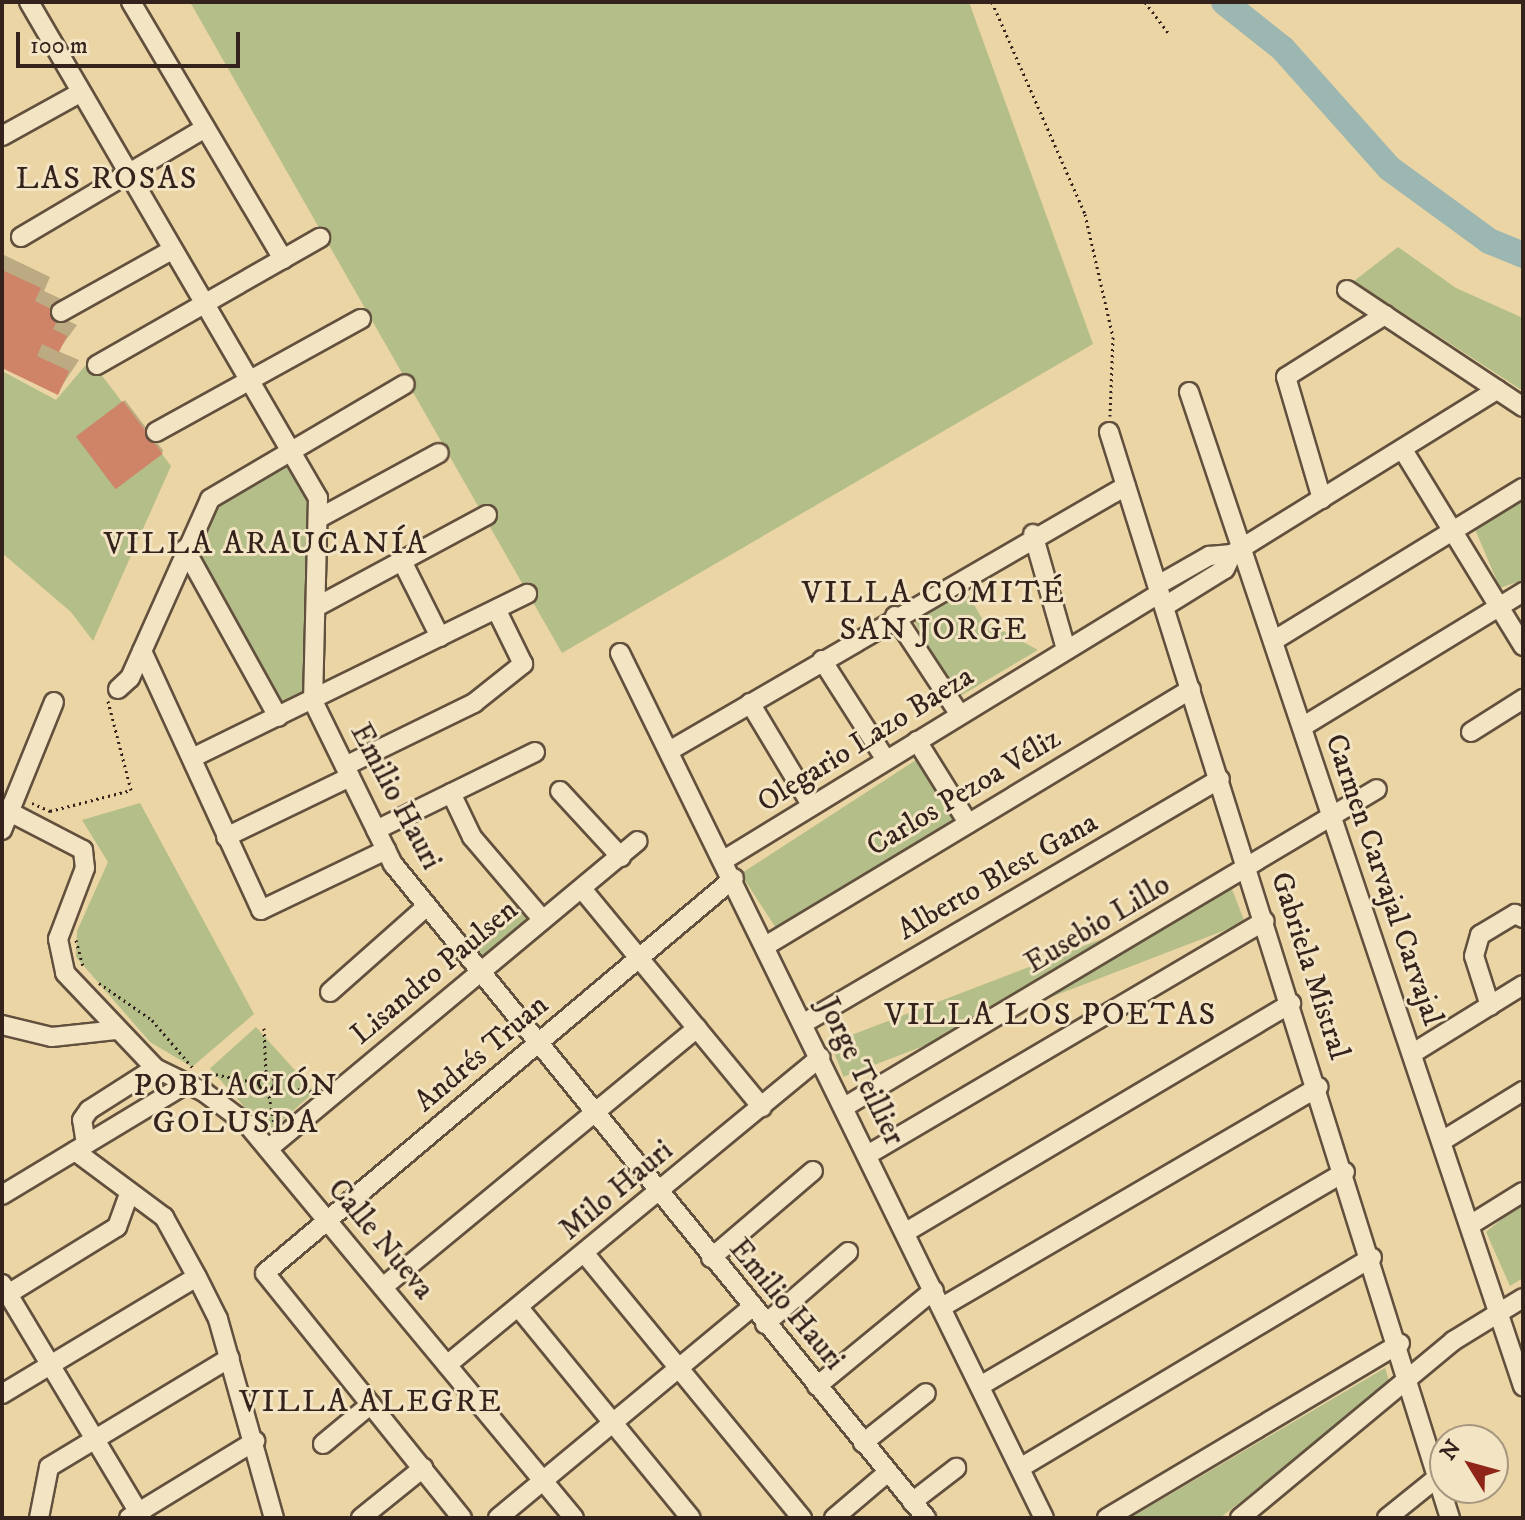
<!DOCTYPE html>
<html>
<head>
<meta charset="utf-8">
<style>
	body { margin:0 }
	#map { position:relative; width:1525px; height:1520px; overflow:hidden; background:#ecd5a4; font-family:"IM FELL DW Pica",serif }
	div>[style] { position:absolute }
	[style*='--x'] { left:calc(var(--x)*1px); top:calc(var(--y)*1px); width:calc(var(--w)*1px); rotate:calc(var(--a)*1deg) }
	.green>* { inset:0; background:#b3be89; transform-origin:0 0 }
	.shadow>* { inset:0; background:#0003; transform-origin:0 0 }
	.river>* { height:26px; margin:-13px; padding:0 13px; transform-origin:13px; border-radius:13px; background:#9cb6b1 }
	.building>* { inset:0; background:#cf8468; transform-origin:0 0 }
	.path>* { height:3px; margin-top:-1.5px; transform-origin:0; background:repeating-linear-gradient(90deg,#34231c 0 2px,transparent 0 6px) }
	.path>.ring { margin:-1.5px; padding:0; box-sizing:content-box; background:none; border:3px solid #34231c; border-radius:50% }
	.roads { filter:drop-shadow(2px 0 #62503e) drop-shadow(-2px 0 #62503e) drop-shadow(0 2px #62503e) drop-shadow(0 -2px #62503e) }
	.minor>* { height:18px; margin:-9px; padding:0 9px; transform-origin:9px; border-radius:9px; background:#f3e4c4 }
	span { translate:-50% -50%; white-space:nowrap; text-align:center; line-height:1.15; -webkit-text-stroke:6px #f3e4c4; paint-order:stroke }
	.street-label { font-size:30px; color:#34231c }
	.neighbourhood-label { font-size:32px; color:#34231c; letter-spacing:2px }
	.frame { position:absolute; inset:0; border:4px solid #34231c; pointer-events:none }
	.north { position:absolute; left:1429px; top:1424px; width:80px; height:80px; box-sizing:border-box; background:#f3e4c4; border:2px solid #a79781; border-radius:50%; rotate:307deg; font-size:22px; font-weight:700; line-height:32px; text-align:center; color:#34231c }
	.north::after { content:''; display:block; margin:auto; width:28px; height:36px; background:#8f2418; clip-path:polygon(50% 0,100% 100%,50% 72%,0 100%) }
	.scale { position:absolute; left:16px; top:32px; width:224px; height:36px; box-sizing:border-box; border:4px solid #34231c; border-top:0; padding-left:10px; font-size:24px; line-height:28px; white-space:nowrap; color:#34231c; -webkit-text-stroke:6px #f3e4c4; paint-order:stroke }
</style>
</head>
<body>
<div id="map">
	<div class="green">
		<i style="clip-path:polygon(190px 2px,969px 2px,1093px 344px,562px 653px)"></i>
		<i style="clip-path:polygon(1398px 247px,1456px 288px,1523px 318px,1523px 391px,1354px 281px)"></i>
		<i style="clip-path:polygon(90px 360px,171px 466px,93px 641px,71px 612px,2px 553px,2px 371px,56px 400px)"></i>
		<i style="clip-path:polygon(290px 454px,315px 497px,310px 699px,279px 715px,188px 550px,204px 513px)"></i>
		<i style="clip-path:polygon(1523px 497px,1523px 580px,1500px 588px,1474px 527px)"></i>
		<i style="clip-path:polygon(963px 586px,983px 620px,1038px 650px,957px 698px,913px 619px)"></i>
		<i style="left:916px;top:760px;width:82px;height:209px;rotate:57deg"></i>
		<i style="clip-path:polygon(140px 803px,254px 1014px,192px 1067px,150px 1042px,76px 957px,77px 931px,108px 862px,82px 820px)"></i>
		<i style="left:1232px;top:889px;width:36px;height:430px;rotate:69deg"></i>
		<i style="left:523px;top:901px;width:23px;height:74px;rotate:50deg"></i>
		<i style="left:256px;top:1027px;width:87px;height:62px;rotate:48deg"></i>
		<i style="clip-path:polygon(1523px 1202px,1523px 1278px,1510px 1286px,1486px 1232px)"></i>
		<i style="clip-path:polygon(1385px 1368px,1390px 1384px,1220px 1518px,1130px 1518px)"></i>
	</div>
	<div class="shadow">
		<i style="clip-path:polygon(2px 254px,50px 277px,44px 291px,70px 303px,62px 318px,77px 325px,58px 351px,79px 360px,58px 392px,2px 364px)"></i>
		<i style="left:125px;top:400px;width:64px;height:59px;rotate:53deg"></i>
	</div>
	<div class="river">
		<i style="--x:1224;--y:2;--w:75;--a:38.5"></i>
		<i style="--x:1283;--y:49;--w:159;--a:48.3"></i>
		<i style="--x:1389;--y:168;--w:124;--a:36.1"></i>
		<i style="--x:1489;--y:241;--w:37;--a:22"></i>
	</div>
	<div class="building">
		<i style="clip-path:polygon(2px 270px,41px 288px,35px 301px,61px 314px,53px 329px,67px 336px,59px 352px,42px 344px,37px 356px,69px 371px,58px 395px,2px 368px)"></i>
		<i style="left:123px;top:401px;width:66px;height:59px;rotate:53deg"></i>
	</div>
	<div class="path">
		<i style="--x:992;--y:2;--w:232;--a:66.3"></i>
		<i style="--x:1085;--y:214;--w:126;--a:77.2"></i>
		<i style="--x:1113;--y:337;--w:79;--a:92.2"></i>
		<i style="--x:1145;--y:2;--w:40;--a:53"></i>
		<i style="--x:32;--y:803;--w:20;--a:24"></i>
		<i style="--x:50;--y:811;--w:84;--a:-14.5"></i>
		<i style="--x:131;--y:790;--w:92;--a:-104.5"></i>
		<i style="--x:76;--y:940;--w:28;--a:75"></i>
		<i style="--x:99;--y:983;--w:65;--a:34.9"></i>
		<i style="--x:152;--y:1020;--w:63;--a:49.5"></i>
		<i style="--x:264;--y:1028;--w:45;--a:87.5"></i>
		<i style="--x:204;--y:1072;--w:55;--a:11.5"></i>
		<i class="ring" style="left:258px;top:1074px;width:13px;height:13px"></i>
		<i style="--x:274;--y:1085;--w:41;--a:9.9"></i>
		<i style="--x:268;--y:1090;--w:36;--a:80"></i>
	</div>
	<div class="roads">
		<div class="minor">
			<i style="--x:29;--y:2;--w:574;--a:59.77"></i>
			<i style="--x:318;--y:498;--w:203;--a:91.4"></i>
			<i style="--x:313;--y:701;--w:182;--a:63.9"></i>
			<i style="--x:393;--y:864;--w:844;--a:50.82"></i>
			<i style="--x:131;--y:2;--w:299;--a:59.4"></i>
			<i style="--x:2;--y:136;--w:87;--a:-28.9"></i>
			<i style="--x:21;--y:237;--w:214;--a:-30.6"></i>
			<i style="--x:1347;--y:290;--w:211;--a:33.6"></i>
			<i style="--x:61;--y:312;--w:125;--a:-29.2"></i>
			<i style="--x:97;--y:365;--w:257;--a:-29.7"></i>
			<i style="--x:1189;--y:392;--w:1049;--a:71.43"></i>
			<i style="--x:156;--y:432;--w:234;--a:-28.9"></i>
			<i style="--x:1109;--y:432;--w:1138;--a:72.57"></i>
			<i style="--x:1403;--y:450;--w:230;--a:58.5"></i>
			<i style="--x:1322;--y:499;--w:127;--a:-106.4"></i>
			<i style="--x:1286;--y:377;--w:117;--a:-32.1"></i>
			<i style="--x:321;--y:517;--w:134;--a:-28.5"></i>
			<i style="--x:1033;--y:534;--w:120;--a:74"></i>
			<i style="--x:185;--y:549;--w:192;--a:61"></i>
			<i style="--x:402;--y:561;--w:85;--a:63.4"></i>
			<i style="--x:1158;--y:585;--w:59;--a:-29.6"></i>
			<i style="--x:1209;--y:556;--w:23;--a:-5"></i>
			<i style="--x:318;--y:606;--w:192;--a:-28.3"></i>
			<i style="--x:1165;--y:606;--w:70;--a:-31.7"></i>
			<i style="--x:1225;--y:569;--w:17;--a:-65"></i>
			<i style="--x:1232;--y:554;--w:312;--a:-31.8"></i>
			<i style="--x:895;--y:616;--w:118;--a:56.7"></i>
			<i style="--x:1273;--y:641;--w:293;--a:-31.5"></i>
			<i style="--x:142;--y:651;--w:285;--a:65.3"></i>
			<i style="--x:261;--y:910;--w:139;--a:-25.6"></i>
			<i style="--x:620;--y:653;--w:963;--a:63.89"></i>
			<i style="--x:822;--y:660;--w:119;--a:57.4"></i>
			<i style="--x:118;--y:689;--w:16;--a:-43"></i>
			<i style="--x:130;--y:678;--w:196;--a:-65.9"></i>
			<i style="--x:210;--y:499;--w:226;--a:-30.5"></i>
			<i style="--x:750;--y:703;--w:120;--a:59"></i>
			<i style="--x:1302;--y:727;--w:259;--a:-31.4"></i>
			<i style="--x:1471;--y:732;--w:62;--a:-32.4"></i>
			<i style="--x:917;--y:741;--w:97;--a:58.1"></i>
			<i style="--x:669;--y:751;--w:528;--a:-30.11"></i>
			<i style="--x:194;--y:757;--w:371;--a:-26.1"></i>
			<i style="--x:345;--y:766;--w:144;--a:-26"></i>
			<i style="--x:474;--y:703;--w:63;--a:-38.5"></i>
			<i style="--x:523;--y:664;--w:61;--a:-116.1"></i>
			<i style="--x:560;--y:791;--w:90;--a:47.3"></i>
			<i style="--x:451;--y:793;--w:49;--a:64.5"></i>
			<i style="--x:472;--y:837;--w:109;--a:49.5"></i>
			<i style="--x:2;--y:808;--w:91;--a:27.4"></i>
			<i style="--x:83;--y:850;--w:18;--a:84"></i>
			<i style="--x:85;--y:868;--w:76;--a:110.8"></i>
			<i style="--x:58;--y:939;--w:35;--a:78"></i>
			<i style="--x:65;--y:973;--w:131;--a:46.5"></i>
			<i style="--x:155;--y:1068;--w:55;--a:26.1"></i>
			<i style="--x:204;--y:1092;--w:54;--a:36.7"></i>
			<i style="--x:247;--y:1124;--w:512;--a:50.31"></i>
			<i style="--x:2;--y:830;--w:138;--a:-67.9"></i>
			<i style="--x:376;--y:830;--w:177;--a:-26.1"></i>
			<i style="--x:226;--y:837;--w:138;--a:-25.8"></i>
			<i style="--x:724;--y:860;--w:511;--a:-31.48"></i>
			<i style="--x:582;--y:889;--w:283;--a:50.5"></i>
			<i style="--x:767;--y:945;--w:495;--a:-31.1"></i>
			<i style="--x:330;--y:992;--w:127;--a:-41.5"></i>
			<i style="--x:1490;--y:1006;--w:52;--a:-107.7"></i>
			<i style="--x:1474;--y:956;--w:22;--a:-74"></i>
			<i style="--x:1480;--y:935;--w:41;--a:-31"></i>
			<i style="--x:1515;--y:914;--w:9;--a:27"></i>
			<i style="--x:804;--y:1023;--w:482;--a:-30.4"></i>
			<i style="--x:2;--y:1025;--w:51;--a:13.5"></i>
			<i style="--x:52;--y:1037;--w:64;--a:-6.2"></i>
			<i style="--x:1413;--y:1053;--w:129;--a:-31.7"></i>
			<i style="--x:846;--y:1106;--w:618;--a:-30.84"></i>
			<i style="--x:1442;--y:1141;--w:95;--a:-31.7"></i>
			<i style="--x:86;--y:1144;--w:24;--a:-99"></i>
			<i style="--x:82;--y:1120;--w:12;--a:-55"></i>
			<i style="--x:89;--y:1110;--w:78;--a:-32.5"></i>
			<i style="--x:268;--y:1149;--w:481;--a:-39.8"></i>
			<i style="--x:75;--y:1151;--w:111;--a:36.6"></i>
			<i style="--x:164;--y:1217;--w:68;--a:61.2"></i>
			<i style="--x:197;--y:1277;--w:47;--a:63.4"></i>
			<i style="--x:218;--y:1319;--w:207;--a:74.3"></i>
			<i style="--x:869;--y:1154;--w:459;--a:-30.5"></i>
			<i style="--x:2;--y:1195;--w:217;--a:-31.1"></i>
			<i style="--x:1470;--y:1225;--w:62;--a:-31.9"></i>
			<i style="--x:906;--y:1232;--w:448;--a:-30.7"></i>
			<i style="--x:585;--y:1254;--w:342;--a:50.6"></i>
			<i style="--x:711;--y:1258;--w:134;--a:-40.5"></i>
			<i style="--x:2;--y:1284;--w:273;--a:59.1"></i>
			<i style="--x:383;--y:1287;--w:407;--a:-39.5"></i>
			<i style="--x:8;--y:1294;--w:128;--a:-31.6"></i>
			<i style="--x:117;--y:1227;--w:37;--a:-70"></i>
			<i style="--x:942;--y:1307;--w:436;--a:-30.3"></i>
			<i style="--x:519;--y:1308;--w:271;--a:50.7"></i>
			<i style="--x:765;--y:1324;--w:110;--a:-40.9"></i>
			<i style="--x:447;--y:1365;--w:484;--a:-39.5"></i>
			<i style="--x:817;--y:1386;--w:151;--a:-39.4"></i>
			<i style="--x:980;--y:1386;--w:423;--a:-30.4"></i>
			<i style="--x:2;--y:1394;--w:227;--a:-31"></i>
			<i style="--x:863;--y:1443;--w:80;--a:-38.4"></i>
			<i style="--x:323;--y:1444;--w:62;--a:-39.8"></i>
			<i style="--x:1020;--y:1468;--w:410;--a:-30.9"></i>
			<i style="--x:912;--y:1502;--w:56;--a:-37.7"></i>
			<i style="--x:39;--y:1518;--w:52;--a:-78.9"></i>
			<i style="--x:49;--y:1467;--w:211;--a:-31.1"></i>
			<i style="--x:129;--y:1518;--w:148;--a:-31.4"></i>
			<i style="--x:361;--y:1518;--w:80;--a:-38.9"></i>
			<i style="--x:462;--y:1518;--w:314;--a:-128.8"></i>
			<i style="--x:265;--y:1273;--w:613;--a:-40.1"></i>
			<i style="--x:498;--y:1518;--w:329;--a:-39.7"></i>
			<i style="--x:834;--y:1518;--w:71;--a:-40.4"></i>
			<i style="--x:1107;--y:1518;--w:341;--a:-30.8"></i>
			<i style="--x:1240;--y:1518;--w:277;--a:-39.7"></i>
			<i style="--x:1453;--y:1341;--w:82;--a:-31.6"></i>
			<i style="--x:1387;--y:1518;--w:67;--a:-38.9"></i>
		</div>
	</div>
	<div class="street-label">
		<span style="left:866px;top:740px;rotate:-32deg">Olegario Lazo Baeza</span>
		<span style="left:964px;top:793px;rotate:-31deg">Carlos Pezoa Véliz</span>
		<span style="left:395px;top:797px;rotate:62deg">Emilio Hauri</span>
		<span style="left:998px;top:877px;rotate:-30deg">Alberto Blest Gana</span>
		<span style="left:1383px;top:880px;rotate:71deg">Carmen Carvajal Carvajal</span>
		<span style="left:1098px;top:925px;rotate:-31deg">Eusebio Lillo</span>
		<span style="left:1309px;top:966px;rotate:72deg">Gabriela Mistral</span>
		<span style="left:435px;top:973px;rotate:-40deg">Lisandro Paulsen</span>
		<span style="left:482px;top:1054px;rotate:-40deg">Andrés Truan</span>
		<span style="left:860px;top:1072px;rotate:64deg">Jorge Teillier</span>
		<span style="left:617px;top:1191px;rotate:-40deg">Milo Hauri</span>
		<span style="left:380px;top:1240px;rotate:50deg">Calle Nueva</span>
		<span style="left:786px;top:1305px;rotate:50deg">Emilio Hauri</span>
	</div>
	<div class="neighbourhood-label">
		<span style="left:107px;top:179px">LAS ROSAS</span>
		<span style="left:266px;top:544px">VILLA ARAUCANÍA</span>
		<span style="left:934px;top:612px">VILLA COMITÉ<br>SAN JORGE</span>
		<span style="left:1051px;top:1015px">VILLA LOS POETAS</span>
		<span style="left:236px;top:1105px">POBLACIÓN<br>GOLUSDA</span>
		<span style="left:371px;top:1402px">VILLA ALEGRE</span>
	</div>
	<div class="frame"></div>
	<div class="north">N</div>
	<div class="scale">100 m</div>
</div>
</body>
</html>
